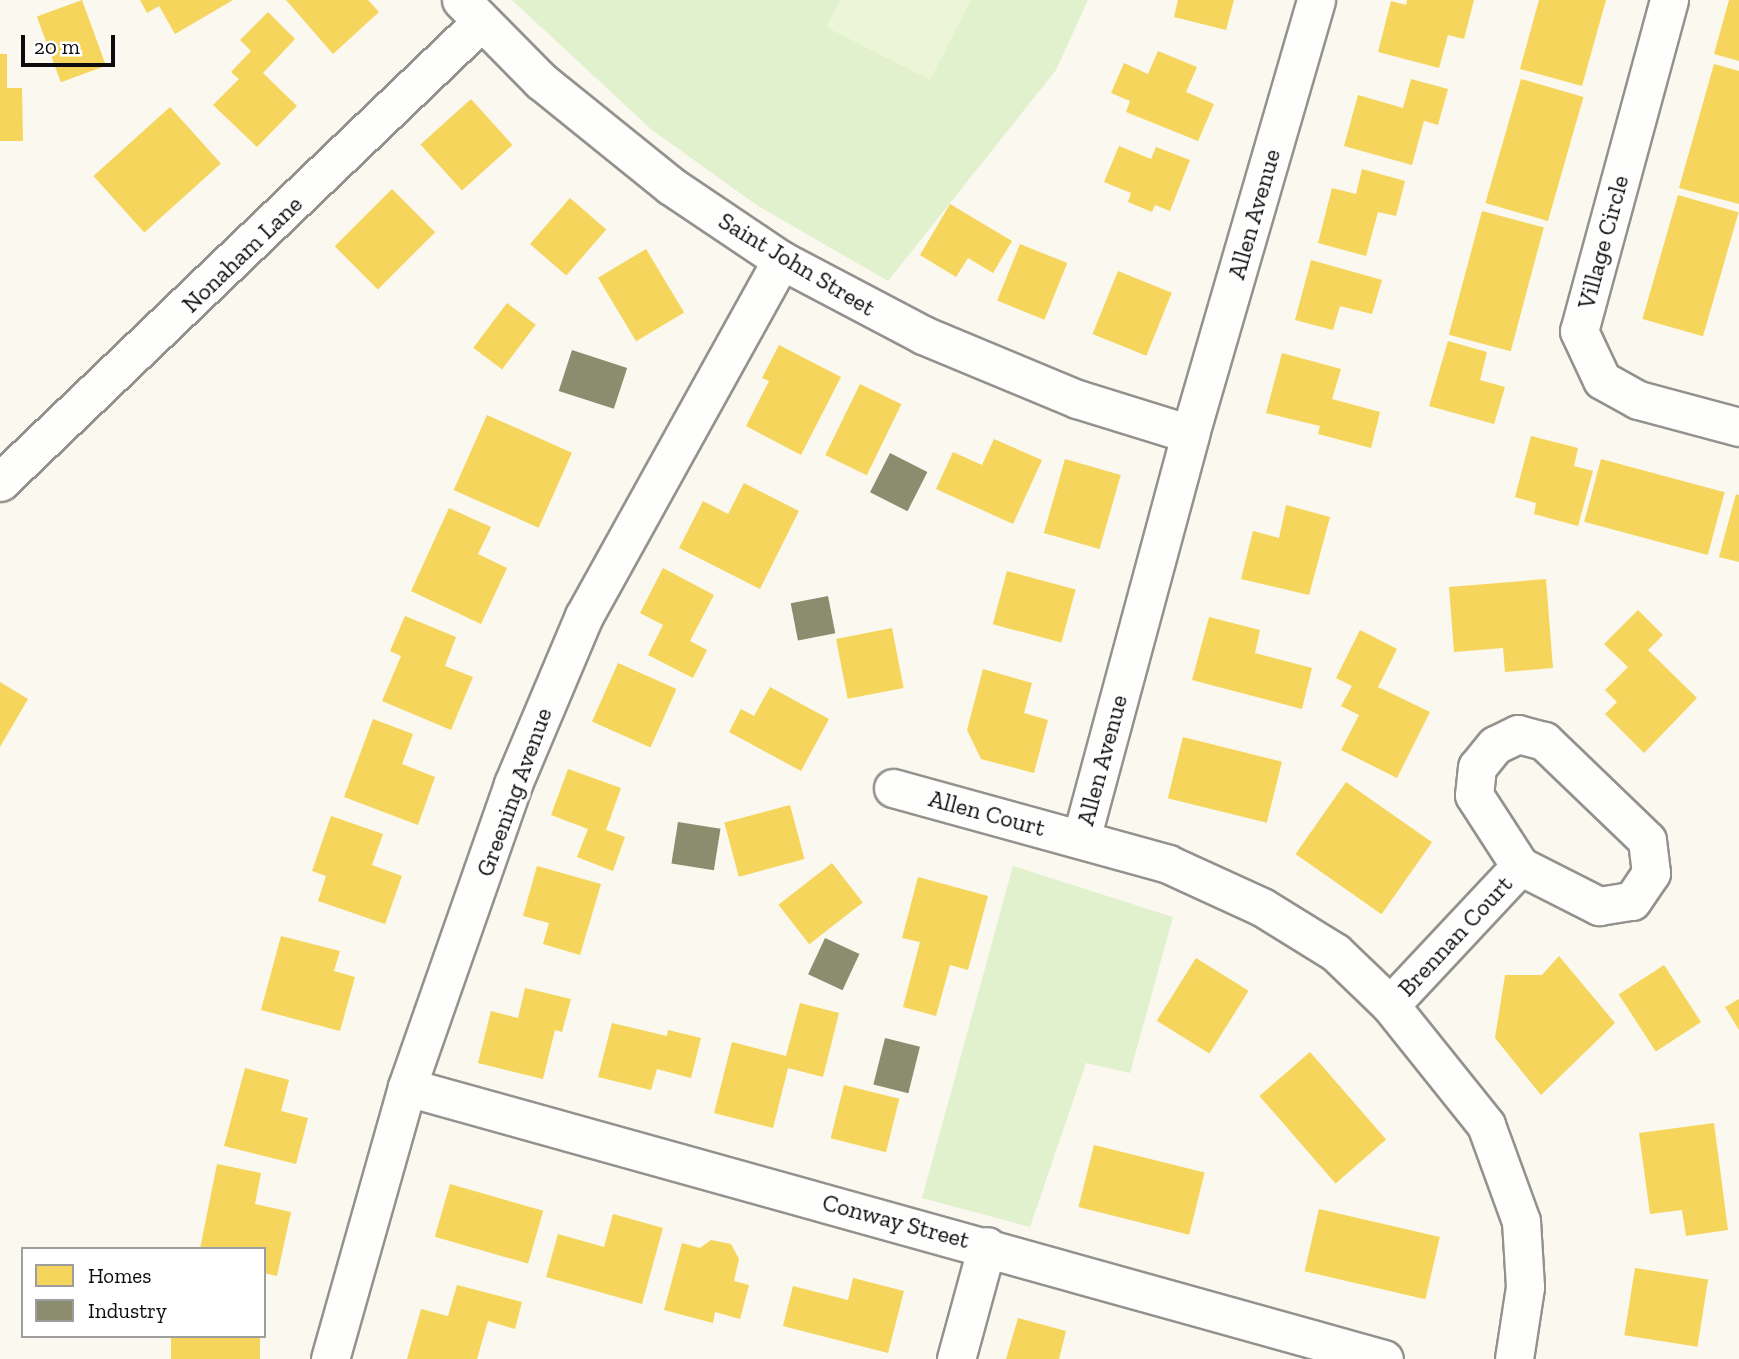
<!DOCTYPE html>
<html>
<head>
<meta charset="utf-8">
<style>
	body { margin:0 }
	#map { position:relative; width:1739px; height:1359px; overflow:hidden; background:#faf8ef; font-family:"Zilla Slab",serif }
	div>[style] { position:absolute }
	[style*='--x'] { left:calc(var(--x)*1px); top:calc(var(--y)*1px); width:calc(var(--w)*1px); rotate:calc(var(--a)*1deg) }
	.green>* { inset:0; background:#e1f1cd }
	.pitch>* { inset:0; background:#ecf5d8 }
	.homes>* { inset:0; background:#f6d55c; transform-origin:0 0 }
	.industry>* { inset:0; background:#8c8c6e; transform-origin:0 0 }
	.roads { filter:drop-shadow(2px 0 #93928e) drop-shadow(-2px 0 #93928e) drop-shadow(0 2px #93928e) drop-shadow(0 -2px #93928e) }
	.minor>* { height:37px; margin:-18.5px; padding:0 18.5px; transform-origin:18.5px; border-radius:18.5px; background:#fefefd }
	span { translate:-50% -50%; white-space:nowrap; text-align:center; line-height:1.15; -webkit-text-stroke:7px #fff; paint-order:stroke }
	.street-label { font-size:24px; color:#0c0c0c }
	.legend { position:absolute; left:21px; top:1247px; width:245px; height:91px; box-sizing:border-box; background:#fff; border:2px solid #9e9e9e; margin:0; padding:9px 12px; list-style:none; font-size:21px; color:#0c0c0c }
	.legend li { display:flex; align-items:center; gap:14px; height:35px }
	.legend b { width:35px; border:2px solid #9e9e9e }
	.scale { position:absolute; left:21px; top:35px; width:94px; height:32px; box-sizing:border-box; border:4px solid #0c0c0c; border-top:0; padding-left:9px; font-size:21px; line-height:24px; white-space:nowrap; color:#0c0c0c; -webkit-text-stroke:5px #fff; paint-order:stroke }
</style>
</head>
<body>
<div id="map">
	<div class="green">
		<i style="clip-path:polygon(512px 0,1088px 0,1056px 70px,888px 281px,758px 206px,652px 130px)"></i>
		<i style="clip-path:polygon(1013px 866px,1173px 917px,1130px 1073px,1086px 1063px,1030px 1227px,922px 1198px)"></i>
	</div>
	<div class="pitch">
		<i style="clip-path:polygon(840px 0,971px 0,930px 80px,826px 27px)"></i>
	</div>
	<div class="homes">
		<i style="left:82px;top:0;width:70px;height:48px;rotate:70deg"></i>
		<i style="clip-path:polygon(140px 0,233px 0,175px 34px,159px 6px,147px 13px)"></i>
		<i style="clip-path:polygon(286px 0,368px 0,379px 12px,333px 54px)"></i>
		<i style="clip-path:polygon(1178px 0,1234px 0,1226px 30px,1174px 17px)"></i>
		<i style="clip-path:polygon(1407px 0,1474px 0,1464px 39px,1448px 35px,1439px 68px,1378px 52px,1391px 1px,1406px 5px)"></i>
		<i style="clip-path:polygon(1539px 0,1606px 0,1582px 86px,1520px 69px)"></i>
		<i style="clip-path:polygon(1729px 0,1739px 0,1739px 61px,1714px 54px)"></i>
		<i style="clip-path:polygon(268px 12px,295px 39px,263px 73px,297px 106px,257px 147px,213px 105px,239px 79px,231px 72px,251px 51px,240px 40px)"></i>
		<i style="clip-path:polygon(1158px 51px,1197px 67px,1186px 92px,1214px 104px,1198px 141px,1126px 112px,1130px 101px,1111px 93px,1124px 63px,1148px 74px)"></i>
		<i style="clip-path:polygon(0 54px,7px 54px,7px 88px,22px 88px,23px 141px,0 141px)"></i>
		<i style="clip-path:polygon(1714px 64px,1739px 71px,1739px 204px,1679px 188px)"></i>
		<i style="clip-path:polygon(1411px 79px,1448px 89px,1438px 125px,1424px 121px,1412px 165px,1344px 146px,1358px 95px,1403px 108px)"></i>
		<i style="left:1521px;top:79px;width:65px;height:129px;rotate:16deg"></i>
		<i style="left:471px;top:99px;width:62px;height:68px;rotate:48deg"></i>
		<i style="left:170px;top:107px;width:76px;height:103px;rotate:48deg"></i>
		<i style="clip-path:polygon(1119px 146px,1151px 159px,1156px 147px,1190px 160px,1170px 211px,1155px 205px,1152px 212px,1128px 202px,1131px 193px,1104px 182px)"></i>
		<i style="clip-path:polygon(1362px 169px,1405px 181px,1396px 216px,1378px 212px,1366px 256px,1318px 243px,1332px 188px,1356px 194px)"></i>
		<i style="left:392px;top:189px;width:61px;height:81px;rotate:45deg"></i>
		<i style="left:1678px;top:195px;width:63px;height:129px;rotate:16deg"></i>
		<i style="left:570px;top:198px;width:48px;height:61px;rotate:41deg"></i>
		<i style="clip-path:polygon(950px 204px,1012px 241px,993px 273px,968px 258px,956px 277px,920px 255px)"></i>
		<i style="left:1482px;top:211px;width:64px;height:128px;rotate:15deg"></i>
		<i style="left:1020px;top:244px;width:51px;height:61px;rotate:22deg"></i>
		<i style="left:646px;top:249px;width:74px;height:56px;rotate:59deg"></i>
		<i style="clip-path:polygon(1311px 260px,1382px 280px,1372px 314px,1340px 306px,1333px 330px,1295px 320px)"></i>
		<i style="left:1118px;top:271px;width:58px;height:68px;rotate:22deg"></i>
		<i style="left:507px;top:303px;width:36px;height:56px;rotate:37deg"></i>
		<i style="clip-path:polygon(1448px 341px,1487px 352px,1480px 380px,1505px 387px,1494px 424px,1429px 406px)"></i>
		<i style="clip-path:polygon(779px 345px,841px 377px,801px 455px,746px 426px,769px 381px,762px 378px)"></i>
		<i style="clip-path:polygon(1282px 353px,1341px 369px,1332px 399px,1380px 412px,1371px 448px,1318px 434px,1320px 426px,1266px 413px)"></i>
		<i style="left:860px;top:384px;width:46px;height:79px;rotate:26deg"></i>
		<i style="left:487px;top:415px;width:93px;height:82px;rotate:24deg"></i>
		<i style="clip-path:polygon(1531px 436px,1578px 448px,1574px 466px,1593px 471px,1578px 526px,1534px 514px,1536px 503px,1515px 497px)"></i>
		<i style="clip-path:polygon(994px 439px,1042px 460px,1013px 524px,936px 489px,953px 452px,982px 465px)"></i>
		<i style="left:1065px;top:459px;width:58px;height:77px;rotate:16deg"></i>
		<i style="left:1601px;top:459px;width:128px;height:65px;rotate:15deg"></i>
		<i style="clip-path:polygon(744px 483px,799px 511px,760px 589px,679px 548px,703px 501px,728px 514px)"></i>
		<i style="clip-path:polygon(1736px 494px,1739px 495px,1739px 562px,1719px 557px)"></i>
		<i style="clip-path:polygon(1286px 505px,1330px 517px,1309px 595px,1241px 579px,1253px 531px,1279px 538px)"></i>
		<i style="clip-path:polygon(449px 508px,491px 527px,478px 554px,507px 568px,481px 624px,411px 591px)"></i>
		<i style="clip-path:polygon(663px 568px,714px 595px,690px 641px,707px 650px,693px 678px,648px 655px,663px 625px,640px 613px)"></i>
		<i style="left:1007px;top:571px;width:71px;height:55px;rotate:15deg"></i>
		<i style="clip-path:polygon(1546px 579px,1553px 668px,1505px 672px,1503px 648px,1454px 652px,1449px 587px)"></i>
		<i style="clip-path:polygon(1638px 610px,1663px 635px,1648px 650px,1697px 698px,1644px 753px,1605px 714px,1617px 702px,1605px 690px,1628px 667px,1604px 644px)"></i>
		<i style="clip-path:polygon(405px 616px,456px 637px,445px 666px,473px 677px,451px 730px,382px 701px,401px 656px,390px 651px)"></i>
		<i style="clip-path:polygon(1209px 617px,1260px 630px,1255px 653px,1312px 668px,1302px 709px,1192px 680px)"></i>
		<i style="left:892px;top:628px;width:61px;height:57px;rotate:79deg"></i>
		<i style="clip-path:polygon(1360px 630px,1397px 649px,1378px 687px,1430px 712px,1397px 778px,1341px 750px,1359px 715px,1341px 706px,1352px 686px,1336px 678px)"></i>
		<i style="left:618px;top:663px;width:64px;height:64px;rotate:24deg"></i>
		<i style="clip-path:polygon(983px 669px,1032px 683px,1024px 713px,1048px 720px,1034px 773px,981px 759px,967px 730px)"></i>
		<i style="clip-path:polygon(0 682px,28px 699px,0 747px)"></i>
		<i style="clip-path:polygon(770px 687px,829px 719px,801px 771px,729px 732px,741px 709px,754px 716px)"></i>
		<i style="clip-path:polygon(373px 719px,413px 734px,402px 764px,435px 777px,418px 825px,344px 797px)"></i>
		<i style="left:1183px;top:737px;width:102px;height:63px;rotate:14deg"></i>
		<i style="clip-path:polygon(568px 769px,621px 788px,606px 830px,625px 837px,613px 871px,577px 857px,588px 829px,551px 815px)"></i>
		<i style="left:1346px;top:782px;width:105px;height:88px;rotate:35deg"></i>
		<i style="left:790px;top:805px;width:56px;height:68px;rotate:75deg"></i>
		<i style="clip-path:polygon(331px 816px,383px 834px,372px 865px,402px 876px,385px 924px,318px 901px,326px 876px,312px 871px)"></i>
		<i style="left:832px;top:863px;width:50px;height:68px;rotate:52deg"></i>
		<i style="clip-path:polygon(537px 866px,601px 884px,580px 955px,543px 944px,549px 923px,523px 916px)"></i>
		<i style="clip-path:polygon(918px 877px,988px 896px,968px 970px,950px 965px,936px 1016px,903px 1007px,920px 942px,902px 938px)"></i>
		<i style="clip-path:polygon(281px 936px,340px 951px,334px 971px,355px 977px,340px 1031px,261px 1010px)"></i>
		<i style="clip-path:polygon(1559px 956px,1615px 1023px,1541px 1095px,1495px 1038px,1505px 975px,1542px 975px)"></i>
		<i style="left:1196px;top:958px;width:62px;height:74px;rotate:32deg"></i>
		<i style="left:1664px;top:965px;width:68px;height:54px;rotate:57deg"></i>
		<i style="clip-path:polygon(525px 988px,571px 999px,562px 1032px,555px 1030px,543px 1079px,478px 1063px,491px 1011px,518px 1018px)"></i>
		<i style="clip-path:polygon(1739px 999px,1739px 1030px,1725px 1007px)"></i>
		<i style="clip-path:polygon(800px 1003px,839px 1013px,823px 1077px,788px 1068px,773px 1128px,714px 1113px,732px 1042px,786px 1056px)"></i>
		<i style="clip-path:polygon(612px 1023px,667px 1036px,668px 1030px,701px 1038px,691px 1078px,657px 1069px,651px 1090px,598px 1077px)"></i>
		<i style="left:1310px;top:1052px;width:116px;height:67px;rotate:49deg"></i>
		<i style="clip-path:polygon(245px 1068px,289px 1080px,281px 1111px,308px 1118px,296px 1164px,224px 1146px)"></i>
		<i style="left:844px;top:1085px;width:57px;height:55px;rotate:14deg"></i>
		<i style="clip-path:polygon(1714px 1123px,1728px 1230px,1686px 1236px,1682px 1210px,1650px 1214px,1639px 1133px)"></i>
		<i style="left:1094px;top:1145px;width:114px;height:64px;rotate:14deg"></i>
		<i style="clip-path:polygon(217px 1164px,261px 1173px,255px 1204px,291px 1212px,277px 1276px,264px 1273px,264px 1249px,200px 1249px)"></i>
		<i style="left:450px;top:1184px;width:97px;height:55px;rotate:16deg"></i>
		<i style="left:1319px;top:1209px;width:124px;height:64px;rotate:13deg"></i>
		<i style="clip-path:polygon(613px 1214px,663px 1228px,642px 1304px,546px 1277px,558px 1234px,604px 1247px)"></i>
		<i style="clip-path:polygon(711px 1240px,731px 1244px,739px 1259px,734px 1281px,749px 1285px,740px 1319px,715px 1312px,713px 1323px,664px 1310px,682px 1243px,700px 1248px)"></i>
		<i style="left:1635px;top:1268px;width:74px;height:68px;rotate:9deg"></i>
		<i style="clip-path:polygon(853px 1278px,904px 1291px,888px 1353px,783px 1326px,793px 1286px,848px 1300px)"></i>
		<i style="clip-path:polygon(457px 1285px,522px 1302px,515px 1329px,488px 1321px,477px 1359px,407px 1359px,421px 1309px,448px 1316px)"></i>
		<i style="clip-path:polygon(1018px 1318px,1066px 1331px,1059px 1359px,1006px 1359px)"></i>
		<i style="left:171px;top:1336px;width:89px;height:23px"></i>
	</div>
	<div class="industry">
		<i style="left:572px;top:350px;width:58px;height:43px;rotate:18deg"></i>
		<i style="left:890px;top:453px;width:42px;height:44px;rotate:27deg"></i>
		<i style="left:828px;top:596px;width:38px;height:38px;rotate:79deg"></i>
		<i style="left:678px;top:822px;width:43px;height:42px;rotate:9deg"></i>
		<i style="left:825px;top:938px;width:38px;height:40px;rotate:25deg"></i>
		<i style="left:885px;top:1038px;width:36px;height:48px;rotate:14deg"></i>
	</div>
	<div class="roads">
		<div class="minor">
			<i style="--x:461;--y:0;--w:114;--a:45.4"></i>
			<i style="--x:541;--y:81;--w:167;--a:38.9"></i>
			<i style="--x:671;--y:186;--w:133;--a:33.9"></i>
			<i style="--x:781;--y:260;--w:161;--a:27.8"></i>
			<i style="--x:923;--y:335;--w:167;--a:22.6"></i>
			<i style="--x:1077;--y:399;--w:118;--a:17.2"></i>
			<i style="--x:1669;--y:0;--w:343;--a:105.2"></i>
			<i style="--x:1579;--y:331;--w:54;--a:64.9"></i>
			<i style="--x:1602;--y:380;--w:41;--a:29.1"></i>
			<i style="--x:1638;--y:400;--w:105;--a:15"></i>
			<i style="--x:0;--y:482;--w:664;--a:-43.72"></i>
			<i style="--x:893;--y:788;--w:285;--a:15.4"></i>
			<i style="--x:1168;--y:864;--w:103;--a:24.6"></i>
			<i style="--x:1262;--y:907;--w:86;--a:31.7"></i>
			<i style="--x:1335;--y:952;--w:76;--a:43.9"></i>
			<i style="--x:1390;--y:1005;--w:154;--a:51.3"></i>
			<i style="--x:1486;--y:1125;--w:102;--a:70"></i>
			<i style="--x:1521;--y:1221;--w:66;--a:86.5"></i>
			<i style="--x:1525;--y:1287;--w:73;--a:98.7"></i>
			<i style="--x:1081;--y:839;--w:419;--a:-74.9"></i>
			<i style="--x:1190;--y:434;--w:452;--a:-73.8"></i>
			<i style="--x:1390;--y:1005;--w:190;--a:-46.9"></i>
			<i style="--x:1520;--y:866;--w:89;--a:26.9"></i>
			<i style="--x:1599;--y:906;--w:33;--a:-9"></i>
			<i style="--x:1632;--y:901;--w:34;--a:-56"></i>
			<i style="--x:1651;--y:873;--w:33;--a:-97"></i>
			<i style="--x:1647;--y:840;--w:143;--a:-136.1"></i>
			<i style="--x:1544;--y:741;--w:27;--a:-165"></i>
			<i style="--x:1518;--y:734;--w:25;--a:154"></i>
			<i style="--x:1495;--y:745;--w:28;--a:129"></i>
			<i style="--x:1477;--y:767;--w:28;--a:96"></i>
			<i style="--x:1474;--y:795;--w:85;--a:57.1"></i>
			<i style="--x:407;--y:1087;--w:1014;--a:15.56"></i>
			<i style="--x:330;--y:1359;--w:283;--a:-74.2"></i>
			<i style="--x:407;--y:1087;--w:321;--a:-70.7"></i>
			<i style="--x:513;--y:784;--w:182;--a:-67.1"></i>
			<i style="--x:584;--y:616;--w:407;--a:-61"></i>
			<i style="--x:956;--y:1359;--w:117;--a:-74.7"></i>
		</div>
	</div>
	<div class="street-label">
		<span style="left:1254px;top:214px;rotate:-74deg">Allen Avenue</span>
		<span style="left:1603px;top:242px;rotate:-75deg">Village Circle</span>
		<span style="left:242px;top:254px;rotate:-44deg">Nonaham Lane</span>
		<span style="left:797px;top:264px;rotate:31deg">Saint John Street</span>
		<span style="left:1102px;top:760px;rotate:-75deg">Allen Avenue</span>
		<span style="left:514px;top:792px;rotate:-70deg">Greening Avenue</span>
		<span style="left:987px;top:813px;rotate:15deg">Allen Court</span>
		<span style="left:1455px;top:936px;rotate:-47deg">Brennan Court</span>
		<span style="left:896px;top:1221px;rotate:15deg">Conway Street</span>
	</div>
	<ul class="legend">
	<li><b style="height:19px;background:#f6d55c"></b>Homes</li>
	<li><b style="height:19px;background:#8c8c6e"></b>Industry</li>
	</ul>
	<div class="scale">20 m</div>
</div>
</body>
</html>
